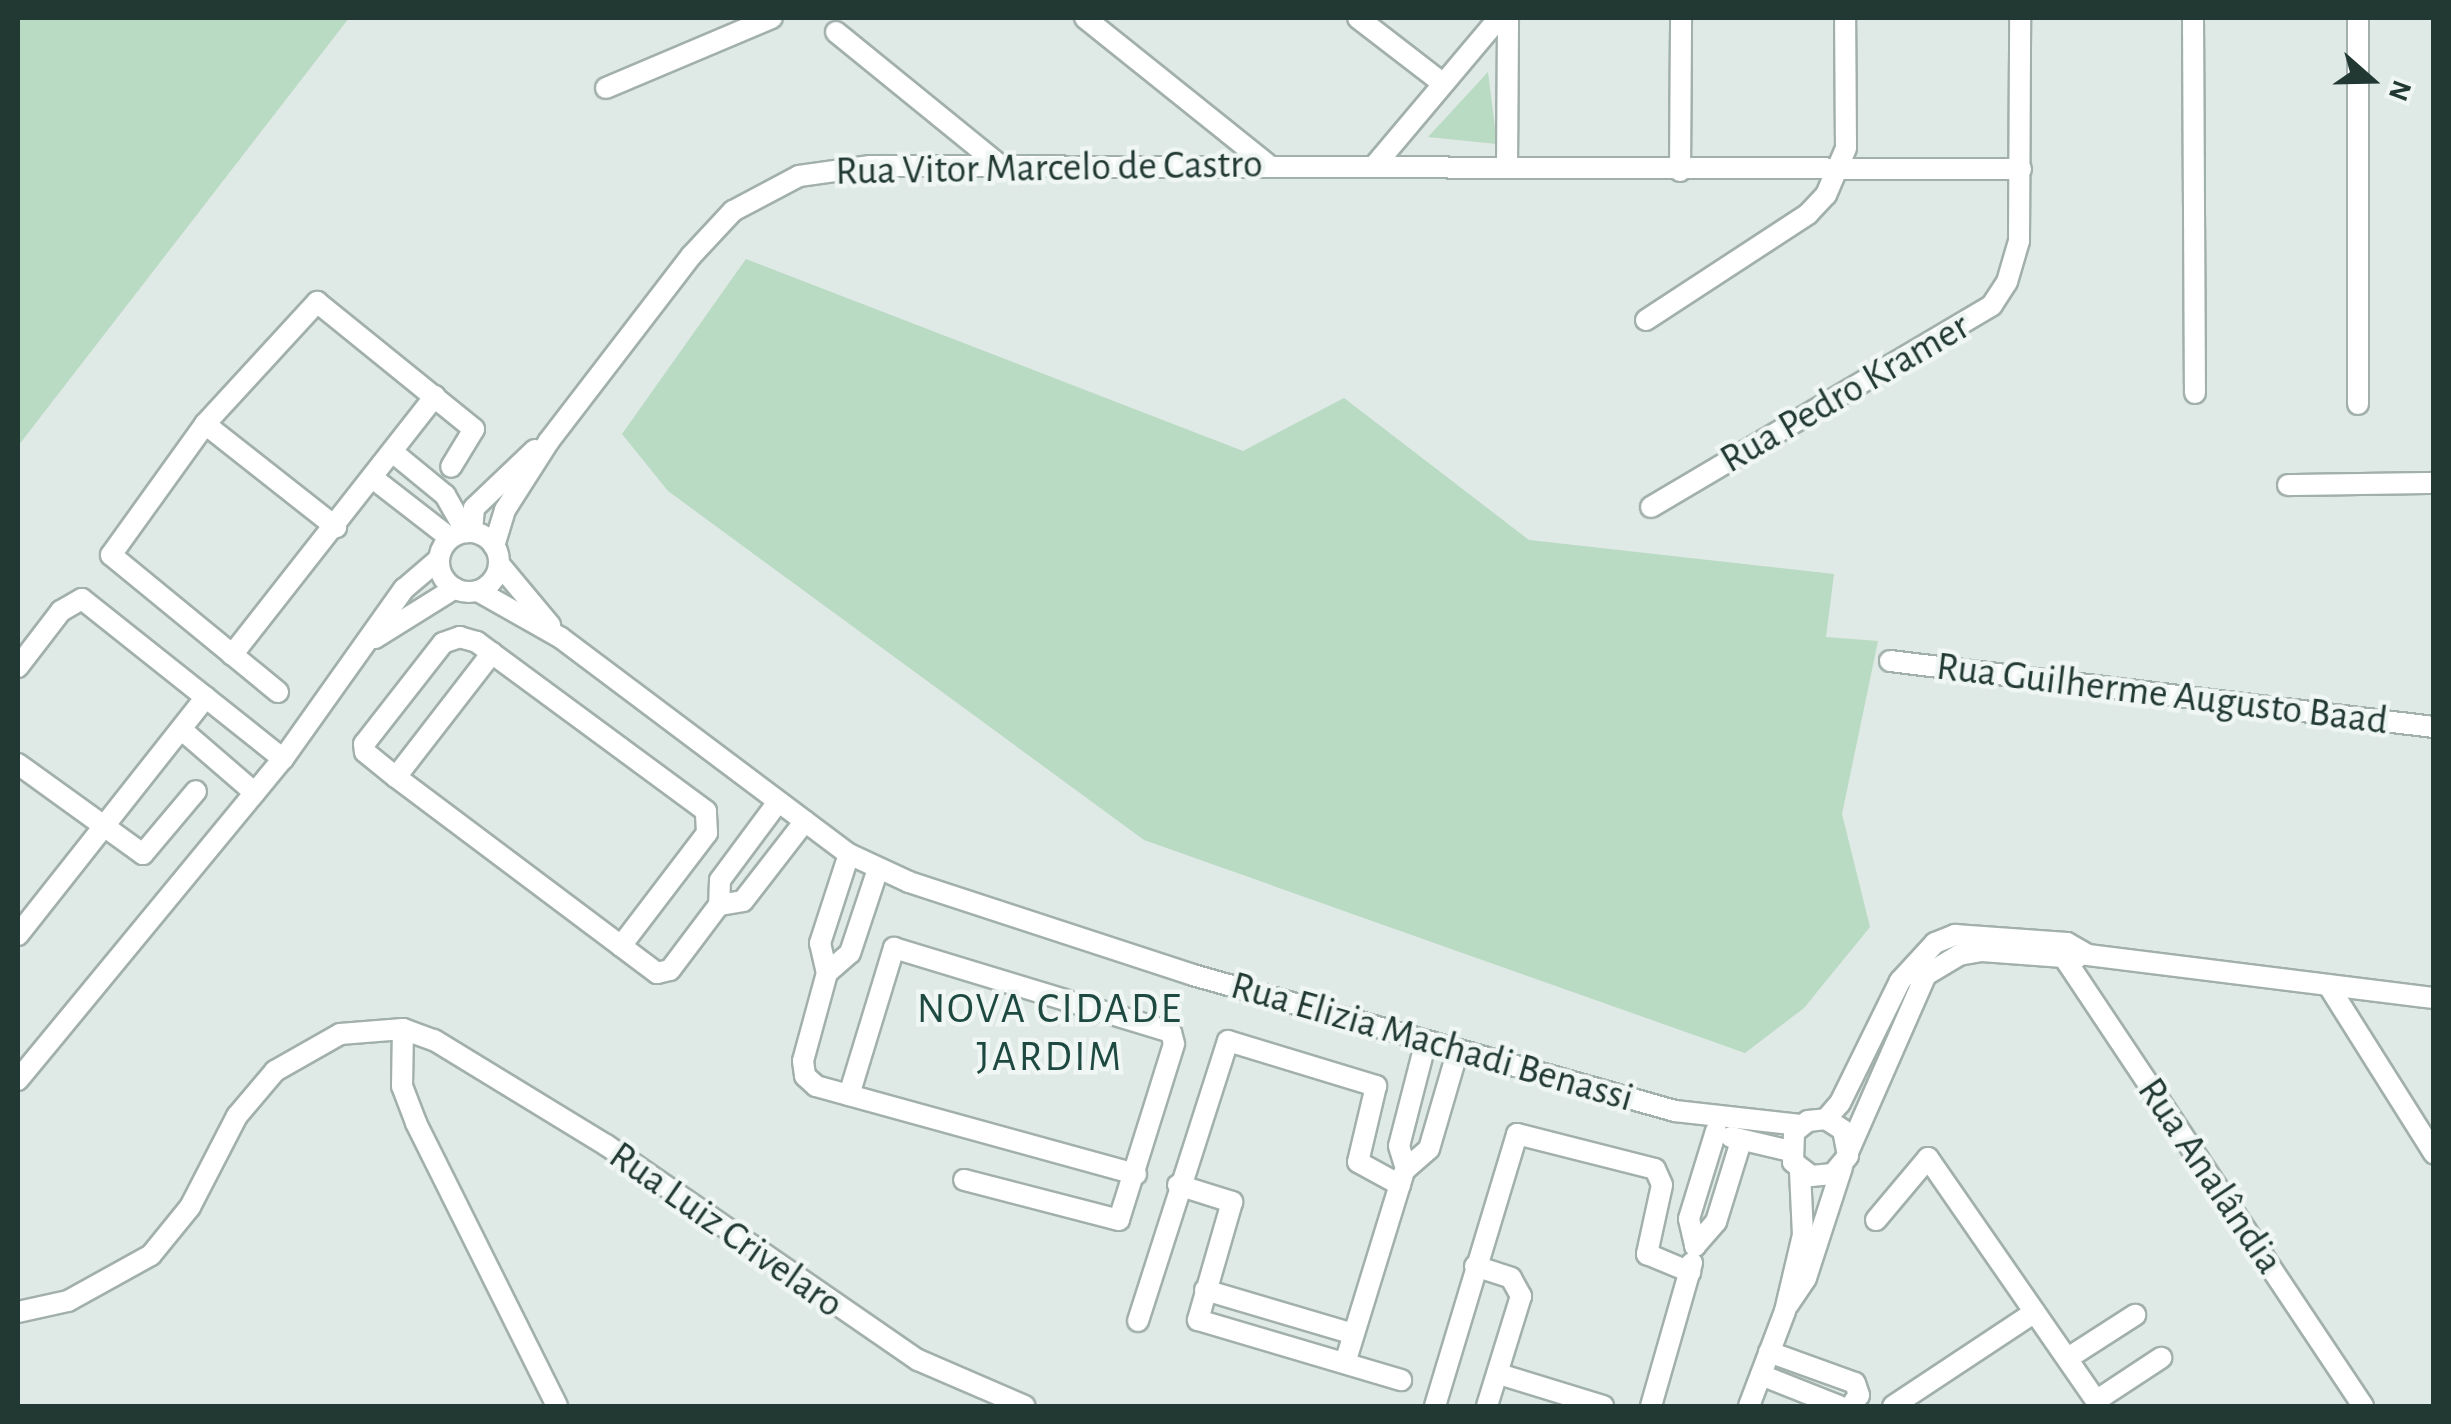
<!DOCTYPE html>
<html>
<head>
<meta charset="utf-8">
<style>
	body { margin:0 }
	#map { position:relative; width:2451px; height:1424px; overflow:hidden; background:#dfe9e5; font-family:"Alegreya Sans",sans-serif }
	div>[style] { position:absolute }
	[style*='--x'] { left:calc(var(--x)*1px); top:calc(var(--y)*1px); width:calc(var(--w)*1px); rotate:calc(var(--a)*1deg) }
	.green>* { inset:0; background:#b9dac3 }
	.roads { filter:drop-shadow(2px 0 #a2b0ac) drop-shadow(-2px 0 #a2b0ac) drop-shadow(0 2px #a2b0ac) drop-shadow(0 -2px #a2b0ac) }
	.minor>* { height:20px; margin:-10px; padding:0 10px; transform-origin:10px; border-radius:10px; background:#fff }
	.minor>.ring { margin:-10px; padding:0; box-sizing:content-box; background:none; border:20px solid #fff; border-radius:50% }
	span { translate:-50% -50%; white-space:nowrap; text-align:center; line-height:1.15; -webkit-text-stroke:9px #eff6f3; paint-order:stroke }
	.street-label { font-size:40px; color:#213833 }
	.neighbourhood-label { font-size:42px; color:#1e4941; letter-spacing:2.5px }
	.frame { position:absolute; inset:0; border:20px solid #213833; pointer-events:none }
	.north { position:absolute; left:2321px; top:30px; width:100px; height:100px; -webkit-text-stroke:8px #eff6f3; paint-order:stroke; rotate:110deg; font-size:28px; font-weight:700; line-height:40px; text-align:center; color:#213833 }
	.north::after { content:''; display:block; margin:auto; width:35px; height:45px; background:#213833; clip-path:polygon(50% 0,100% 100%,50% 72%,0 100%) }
</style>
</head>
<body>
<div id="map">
	<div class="green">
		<i style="clip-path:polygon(18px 18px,349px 18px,18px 446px)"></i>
		<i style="clip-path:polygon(1488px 72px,1497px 144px,1428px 137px)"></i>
		<i style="clip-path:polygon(746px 259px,1243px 451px,1344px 398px,1529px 540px,1834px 574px,1826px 637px,1878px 641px,1842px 814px,1870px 927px,1804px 1008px,1745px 1053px,1144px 840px,668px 491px,622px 434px)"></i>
	</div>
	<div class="roads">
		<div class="minor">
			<i style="--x:1085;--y:18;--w:233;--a:38.7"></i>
			<i style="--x:1358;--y:18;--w:105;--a:37.6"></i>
			<i style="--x:2193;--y:18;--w:375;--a:89.7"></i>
			<i style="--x:2358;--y:18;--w:386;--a:90"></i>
			<i style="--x:836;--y:32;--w:213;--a:39.1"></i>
			<i style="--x:606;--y:88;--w:180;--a:-22.9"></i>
			<i style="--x:1376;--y:164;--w:191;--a:-49.9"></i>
			<i style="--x:1507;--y:168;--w:150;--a:-89.6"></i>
			<i style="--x:1680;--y:171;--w:153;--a:-89.6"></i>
			<i style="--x:1646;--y:320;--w:194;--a:-33.2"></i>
			<i style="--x:1808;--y:214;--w:26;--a:-47"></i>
			<i style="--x:1826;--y:195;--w:51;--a:-66.9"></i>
			<i style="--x:1846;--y:148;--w:130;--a:-90.4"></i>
			<i style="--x:205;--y:424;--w:167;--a:38.2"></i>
			<i style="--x:395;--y:454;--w:65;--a:39.4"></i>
			<i style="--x:445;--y:495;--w:43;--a:60.4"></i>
			<i style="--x:374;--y:479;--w:96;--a:37.8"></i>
			<i style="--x:2288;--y:485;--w:146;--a:-0.8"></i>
			<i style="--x:1651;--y:507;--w:396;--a:-30.6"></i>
			<i style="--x:1992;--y:305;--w:27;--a:-57"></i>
			<i style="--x:2007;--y:282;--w:43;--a:-73.7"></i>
			<i style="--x:2019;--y:241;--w:223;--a:-89.7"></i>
			<i style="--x:472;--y:531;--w:23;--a:-85"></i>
			<i style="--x:474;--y:508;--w:84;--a:-43.6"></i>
			<i class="ring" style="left:439px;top:532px;width:40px;height:40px"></i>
			<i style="--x:494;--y:546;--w:38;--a:-73"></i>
			<i style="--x:505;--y:510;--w:82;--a:-57.5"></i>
			<i style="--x:549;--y:441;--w:233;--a:-52.5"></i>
			<i style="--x:691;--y:256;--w:62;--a:-47"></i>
			<i style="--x:733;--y:211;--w:75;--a:-27.9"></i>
			<i style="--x:799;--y:176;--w:72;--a:-8"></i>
			<i style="--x:870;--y:166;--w:1151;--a:0.15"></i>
			<i style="--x:499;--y:564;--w:80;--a:50.1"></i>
			<i style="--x:478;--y:591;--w:95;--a:29.5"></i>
			<i style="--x:561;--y:638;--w:360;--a:36.9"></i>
			<i style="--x:849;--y:854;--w:66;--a:25"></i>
			<i style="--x:909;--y:882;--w:299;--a:18.1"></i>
			<i style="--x:1193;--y:975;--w:501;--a:15.76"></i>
			<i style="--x:1675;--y:1111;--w:126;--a:6.4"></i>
			<i style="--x:375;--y:638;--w:94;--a:-32"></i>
			<i style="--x:232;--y:655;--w:329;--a:-51.9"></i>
			<i style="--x:1890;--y:661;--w:548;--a:6.92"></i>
			<i style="--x:18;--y:667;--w:71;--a:-52.5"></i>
			<i style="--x:61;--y:611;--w:24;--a:-30"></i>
			<i style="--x:82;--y:599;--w:257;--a:38.5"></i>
			<i style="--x:278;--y:692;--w:216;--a:-140.6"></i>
			<i style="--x:111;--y:555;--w:161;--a:-54.3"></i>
			<i style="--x:205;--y:424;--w:166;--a:-47.4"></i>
			<i style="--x:317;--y:302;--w:202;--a:39"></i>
			<i style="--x:474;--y:429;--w:44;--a:121.2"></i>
			<i style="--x:182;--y:730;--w:96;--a:40.8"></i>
			<i style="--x:18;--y:764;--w:154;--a:35.8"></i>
			<i style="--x:143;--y:854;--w:82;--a:-49.9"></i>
			<i style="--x:396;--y:777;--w:157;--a:-52.3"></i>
			<i style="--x:778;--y:802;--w:97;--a:126.6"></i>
			<i style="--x:720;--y:880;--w:25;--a:92"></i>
			<i style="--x:719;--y:905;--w:24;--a:-9"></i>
			<i style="--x:743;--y:901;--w:101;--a:-52.2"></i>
			<i style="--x:849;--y:854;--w:94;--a:108"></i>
			<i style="--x:820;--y:943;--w:31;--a:77"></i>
			<i style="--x:827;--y:973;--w:30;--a:-41"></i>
			<i style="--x:850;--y:953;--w:89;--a:-71.6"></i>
			<i style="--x:18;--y:935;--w:303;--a:-51.7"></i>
			<i style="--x:2067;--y:943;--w:19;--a:90"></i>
			<i style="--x:2067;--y:962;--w:534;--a:56.31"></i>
			<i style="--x:621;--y:946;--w:142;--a:-52.7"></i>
			<i style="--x:707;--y:833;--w:22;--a:-93"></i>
			<i style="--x:706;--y:811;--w:285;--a:-143.6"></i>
			<i style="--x:477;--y:642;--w:18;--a:-164"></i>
			<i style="--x:460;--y:637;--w:18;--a:161"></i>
			<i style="--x:443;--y:643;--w:128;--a:128"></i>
			<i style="--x:364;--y:744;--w:8;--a:83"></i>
			<i style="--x:365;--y:752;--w:40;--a:39"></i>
			<i style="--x:396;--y:777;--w:281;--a:36.9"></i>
			<i style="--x:621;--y:946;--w:45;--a:36.9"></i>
			<i style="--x:657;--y:973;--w:13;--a:-13"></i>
			<i style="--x:670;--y:970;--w:81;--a:-53"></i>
			<i style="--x:827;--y:973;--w:91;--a:105.3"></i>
			<i style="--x:803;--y:1061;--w:15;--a:82"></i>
			<i style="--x:805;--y:1076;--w:15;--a:42"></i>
			<i style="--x:816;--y:1086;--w:332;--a:15.4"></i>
			<i style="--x:2328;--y:985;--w:199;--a:57.8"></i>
			<i style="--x:403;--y:1029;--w:57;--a:91"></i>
			<i style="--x:402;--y:1086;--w:40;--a:69"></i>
			<i style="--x:416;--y:1123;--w:316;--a:63.5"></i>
			<i style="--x:1426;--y:1041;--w:108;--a:104.4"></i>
			<i style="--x:1399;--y:1146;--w:24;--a:73"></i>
			<i style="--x:1406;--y:1169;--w:30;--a:-41"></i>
			<i style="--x:1429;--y:1149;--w:103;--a:-73.7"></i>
			<i style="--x:18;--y:1080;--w:416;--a:-50.5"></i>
			<i style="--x:283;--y:759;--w:209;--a:-54.6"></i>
			<i style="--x:404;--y:589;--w:46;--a:-40.6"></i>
			<i style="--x:849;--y:1095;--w:154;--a:-73"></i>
			<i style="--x:894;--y:948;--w:289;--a:16.9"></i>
			<i style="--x:1171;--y:1032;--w:12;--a:76"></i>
			<i style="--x:1174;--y:1044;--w:184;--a:107.4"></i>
			<i style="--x:1119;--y:1220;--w:160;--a:-165.5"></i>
			<i style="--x:1826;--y:1119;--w:20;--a:33"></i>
			<i style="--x:1843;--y:1130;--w:26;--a:79"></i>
			<i style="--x:1848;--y:1156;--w:23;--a:130"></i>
			<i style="--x:1833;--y:1174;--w:22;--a:175"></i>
			<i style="--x:1811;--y:1176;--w:23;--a:-142"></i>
			<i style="--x:1793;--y:1162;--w:30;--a:-88"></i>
			<i style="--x:1794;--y:1132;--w:18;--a:-38"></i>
			<i style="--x:1808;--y:1121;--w:18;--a:-6"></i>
			<i style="--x:1826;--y:1119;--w:21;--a:-49"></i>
			<i style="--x:1840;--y:1103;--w:136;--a:-63.8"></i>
			<i style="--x:1900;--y:981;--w:52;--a:-47.4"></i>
			<i style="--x:1935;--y:943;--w:22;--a:-22"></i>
			<i style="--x:1955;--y:935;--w:112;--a:4.1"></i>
			<i style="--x:2067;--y:943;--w:24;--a:30"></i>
			<i style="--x:2088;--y:955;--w:349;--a:7.1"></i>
			<i style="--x:1716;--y:1131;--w:92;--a:107.1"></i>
			<i style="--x:1689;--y:1219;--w:28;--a:77"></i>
			<i style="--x:1695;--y:1246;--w:32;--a:-49"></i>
			<i style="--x:1716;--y:1222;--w:85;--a:-72.8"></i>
			<i style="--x:1731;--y:1137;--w:61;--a:13.3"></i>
			<i style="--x:1849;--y:1150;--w:191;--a:-66.3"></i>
			<i style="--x:1926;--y:975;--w:39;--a:-31"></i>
			<i style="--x:1959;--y:955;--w:23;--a:-10"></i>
			<i style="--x:1982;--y:951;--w:95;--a:4.2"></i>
			<i style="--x:1178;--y:1185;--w:57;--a:17.5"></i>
			<i style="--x:1232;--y:1202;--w:123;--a:106.1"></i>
			<i style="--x:1198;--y:1320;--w:212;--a:16.5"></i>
			<i style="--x:1876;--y:1220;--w:81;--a:-50"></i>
			<i style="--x:1928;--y:1158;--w:302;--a:55.3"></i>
			<i style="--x:1475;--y:1266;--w:38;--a:18"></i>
			<i style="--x:1511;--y:1278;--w:21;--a:61"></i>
			<i style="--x:1521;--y:1296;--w:115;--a:107.2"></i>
			<i style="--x:1205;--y:1290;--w:155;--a:16.5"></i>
			<i style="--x:1788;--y:1305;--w:32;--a:-56"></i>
			<i style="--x:1806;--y:1278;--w:117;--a:-72"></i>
			<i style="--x:18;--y:1312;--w:51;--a:-12.4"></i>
			<i style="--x:68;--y:1301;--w:95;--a:-29"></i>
			<i style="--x:151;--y:1255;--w:62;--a:-50.9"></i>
			<i style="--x:190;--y:1207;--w:102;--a:-62.7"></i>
			<i style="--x:237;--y:1116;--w:59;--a:-49.8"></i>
			<i style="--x:275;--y:1071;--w:75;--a:-29.6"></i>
			<i style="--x:340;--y:1034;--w:63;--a:-4.5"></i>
			<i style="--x:403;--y:1029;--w:33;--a:20"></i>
			<i style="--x:434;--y:1040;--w:202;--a:31.4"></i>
			<i style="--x:606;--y:1145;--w:379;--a:34.6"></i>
			<i style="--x:918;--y:1360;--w:116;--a:23.3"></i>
			<i style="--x:1138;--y:1321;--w:294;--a:-72.2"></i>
			<i style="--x:1228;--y:1041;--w:155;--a:16.9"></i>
			<i style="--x:1376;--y:1086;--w:78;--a:103.3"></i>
			<i style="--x:1358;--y:1162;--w:48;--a:28.7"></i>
			<i style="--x:1769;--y:1352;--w:91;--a:19.8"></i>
			<i style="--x:1855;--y:1383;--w:13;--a:72"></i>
			<i style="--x:1859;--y:1395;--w:14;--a:126"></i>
			<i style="--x:2068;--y:1358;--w:80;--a:-32.7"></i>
			<i style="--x:1345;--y:1363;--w:197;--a:-72.9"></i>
			<i style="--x:1499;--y:1374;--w:109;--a:17.1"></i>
			<i style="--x:1761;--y:1375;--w:84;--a:21.7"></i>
			<i style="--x:2097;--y:1400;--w:77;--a:-33.3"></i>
			<i style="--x:1435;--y:1406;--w:284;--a:-73.2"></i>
			<i style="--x:1517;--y:1134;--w:142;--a:14.2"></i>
			<i style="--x:1655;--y:1169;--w:17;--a:66"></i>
			<i style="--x:1662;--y:1185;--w:71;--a:102.3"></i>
			<i style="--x:1647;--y:1254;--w:47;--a:22.7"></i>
			<i style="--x:1651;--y:1406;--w:149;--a:-74"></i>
			<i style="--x:1749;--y:1406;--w:102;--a:-69.2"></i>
			<i style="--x:1785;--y:1311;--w:78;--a:-76.7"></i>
			<i style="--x:1803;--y:1235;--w:64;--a:-92.7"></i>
			<i style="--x:1893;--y:1406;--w:170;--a:-33.5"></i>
		</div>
	</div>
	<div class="street-label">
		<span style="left:1049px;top:168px;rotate:-1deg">Rua Vitor Marcelo de Castro</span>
		<span style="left:1845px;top:393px;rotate:-30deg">Rua Pedro Kramer</span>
		<span style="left:2162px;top:694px;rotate:7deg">Rua Guilherme Augusto Baad</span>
		<span style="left:1432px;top:1042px;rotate:16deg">Rua Elizia Machadi Benassi</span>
		<span style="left:2210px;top:1176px;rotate:56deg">Rua Analândia</span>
		<span style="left:726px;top:1230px;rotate:35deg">Rua Luiz Crivelaro</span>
	</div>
	<div class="neighbourhood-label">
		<span style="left:1050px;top:1033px">NOVA CIDADE<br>JARDIM</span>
	</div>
	<div class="frame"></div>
	<div class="north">N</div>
</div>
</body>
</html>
